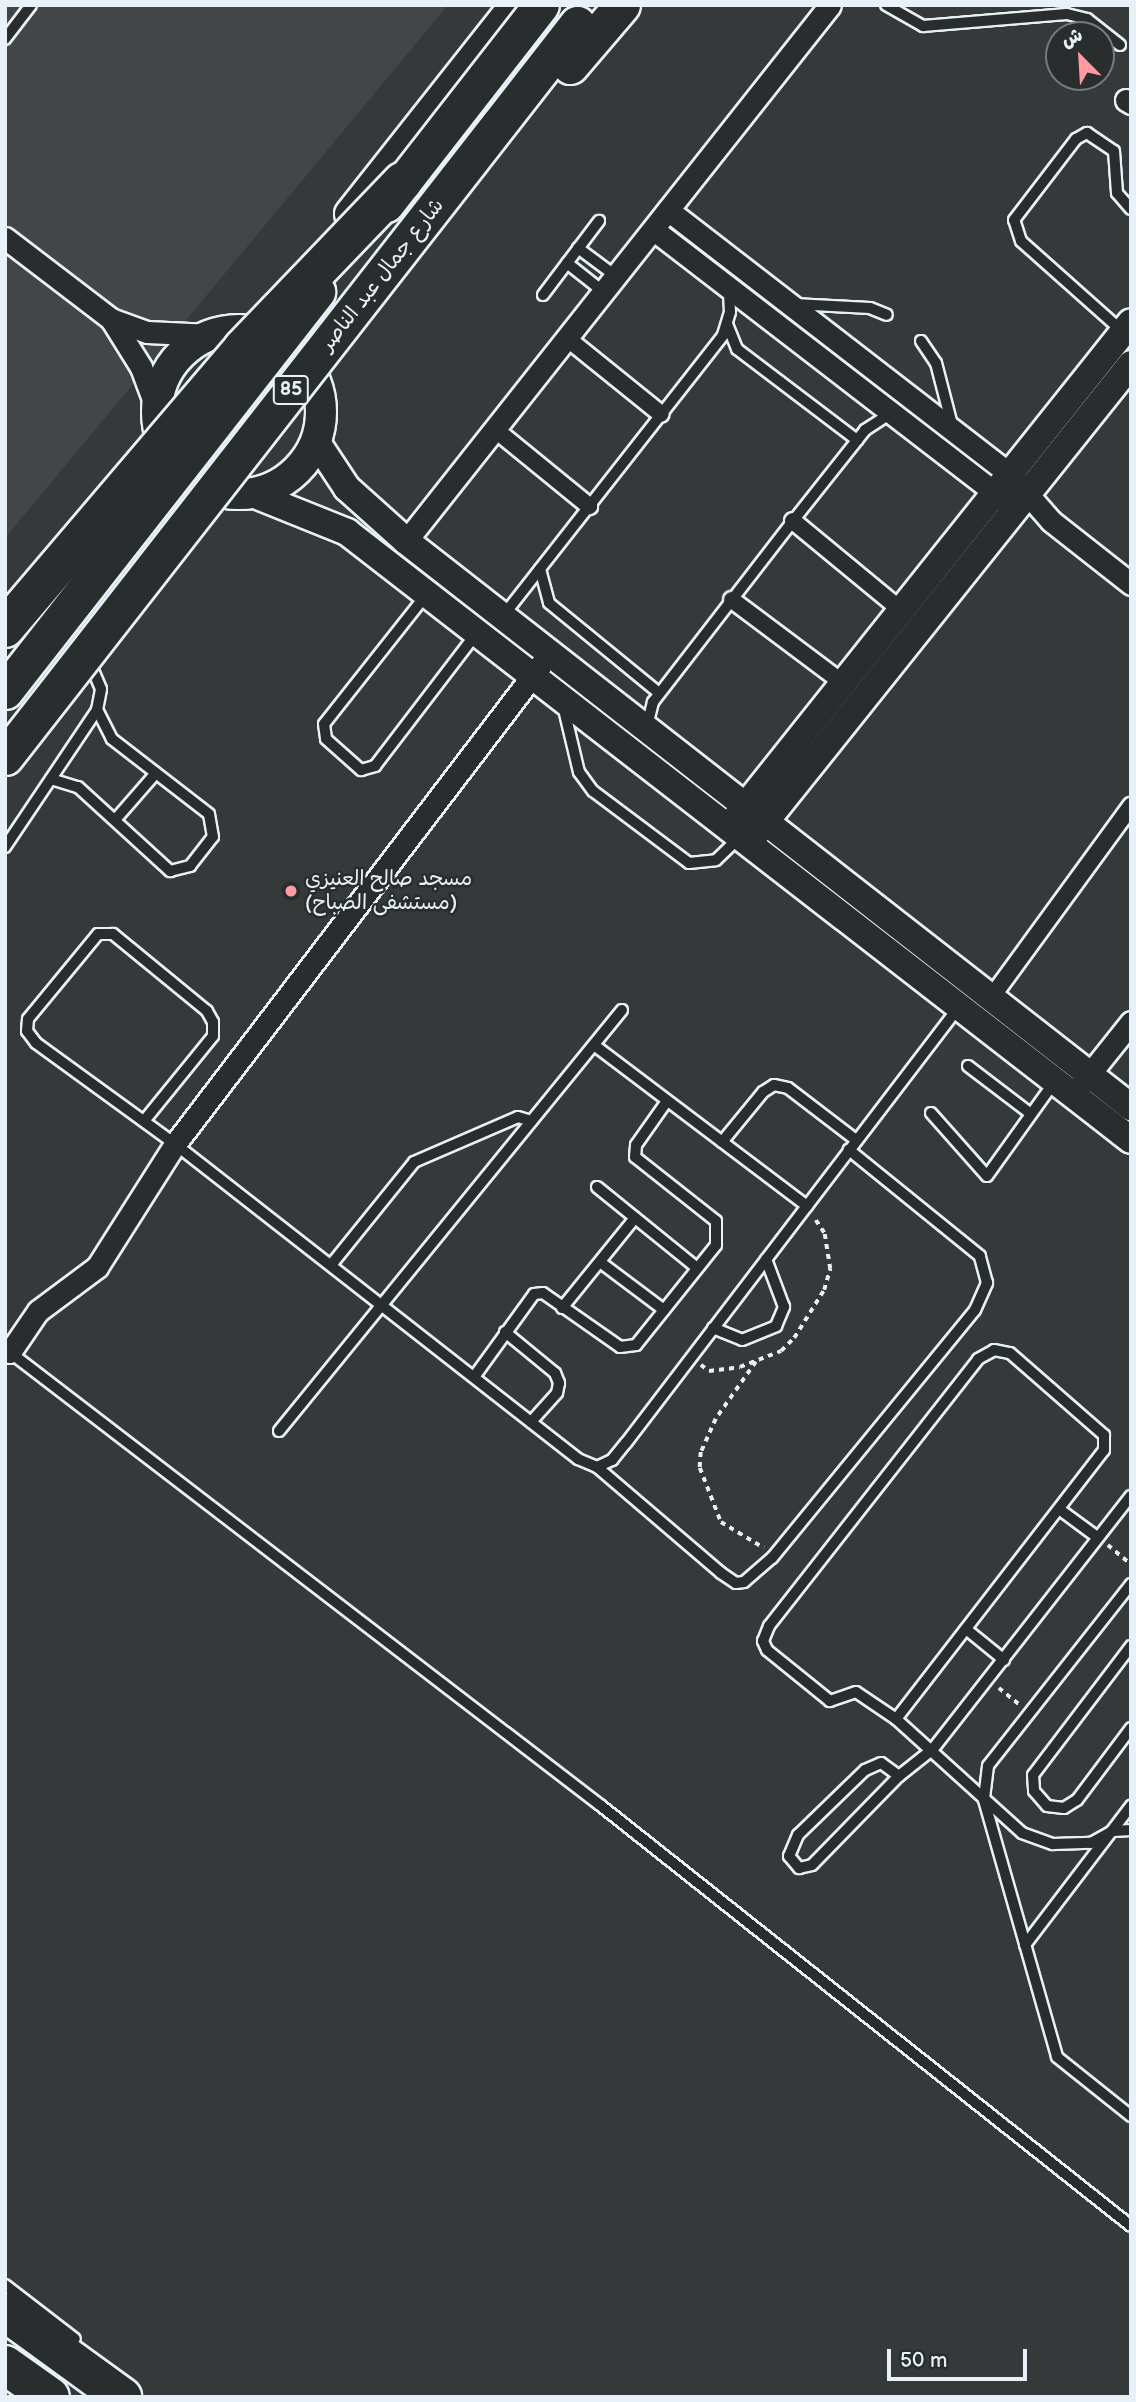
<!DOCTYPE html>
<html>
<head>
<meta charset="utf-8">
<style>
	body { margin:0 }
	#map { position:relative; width:1136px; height:2402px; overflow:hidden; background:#35393a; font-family:"Balsamiq Sans","Playpen Sans Arabic",sans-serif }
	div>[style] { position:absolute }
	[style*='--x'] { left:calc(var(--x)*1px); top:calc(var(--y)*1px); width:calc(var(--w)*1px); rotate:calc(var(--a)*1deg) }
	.built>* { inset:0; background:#424647 }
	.path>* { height:3.5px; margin-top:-1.75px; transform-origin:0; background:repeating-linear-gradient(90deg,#e8f1f8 0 5px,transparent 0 10px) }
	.roads { filter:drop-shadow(2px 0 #e8f1f8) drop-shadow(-2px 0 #e8f1f8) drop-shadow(0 2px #e8f1f8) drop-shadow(0 -2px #e8f1f8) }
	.service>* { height:10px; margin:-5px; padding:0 5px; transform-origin:5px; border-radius:5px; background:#2a2d2e }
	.pedestrian>* { height:16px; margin:-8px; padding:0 8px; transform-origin:8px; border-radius:8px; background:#2a2d2e }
	.minor>* { height:21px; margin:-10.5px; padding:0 10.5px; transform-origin:10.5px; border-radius:10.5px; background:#2a2d2e }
	.tertiary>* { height:26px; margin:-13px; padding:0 13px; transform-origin:13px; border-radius:13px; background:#2a2d2e }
	.secondary>* { height:30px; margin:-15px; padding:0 15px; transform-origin:15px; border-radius:15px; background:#2a2d2e }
	.secondary>.ring { margin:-15px; padding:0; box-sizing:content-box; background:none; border:30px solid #2a2d2e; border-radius:50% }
	.motorway>* { height:38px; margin:-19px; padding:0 19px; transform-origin:19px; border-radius:19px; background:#2a2d2e }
	.bridges { filter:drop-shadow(2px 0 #e8f1f8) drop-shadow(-2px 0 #e8f1f8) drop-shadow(0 2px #e8f1f8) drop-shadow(0 -2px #e8f1f8) }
	.trunk-bridge>* { height:35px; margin:-17.5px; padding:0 17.5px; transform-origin:17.5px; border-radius:17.5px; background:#2a2d2e }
	.motorway-bridge>* { height:38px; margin:-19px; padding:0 19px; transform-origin:19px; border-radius:19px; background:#2a2d2e }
	.dots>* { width:19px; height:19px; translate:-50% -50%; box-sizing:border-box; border:4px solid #2a2d2e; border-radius:50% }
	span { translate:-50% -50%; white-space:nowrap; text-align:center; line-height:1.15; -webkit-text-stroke:5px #2a2d2e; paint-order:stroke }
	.shield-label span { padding:2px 5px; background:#2a2d2e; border:2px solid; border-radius:5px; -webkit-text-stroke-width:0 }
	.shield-label { font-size:19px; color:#e8f1f8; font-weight:700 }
	.street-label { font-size:21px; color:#e8f1f8 }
	.poi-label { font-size:21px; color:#e8f1f8 }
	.left { translate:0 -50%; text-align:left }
	.frame { position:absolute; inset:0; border:7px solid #e8f1f8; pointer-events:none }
	.north { position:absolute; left:1045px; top:21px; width:70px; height:70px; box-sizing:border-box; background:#2a2d2e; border:2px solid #767b7f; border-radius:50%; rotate:336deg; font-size:19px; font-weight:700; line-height:28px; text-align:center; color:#e8f1f8 }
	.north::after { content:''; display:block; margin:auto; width:24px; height:32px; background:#ff9aa2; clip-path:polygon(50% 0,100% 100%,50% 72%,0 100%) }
	.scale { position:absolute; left:887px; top:2349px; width:140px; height:32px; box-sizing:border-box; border:4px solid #e8f1f8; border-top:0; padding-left:9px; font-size:21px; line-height:24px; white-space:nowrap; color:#e8f1f8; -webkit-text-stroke:5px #2a2d2e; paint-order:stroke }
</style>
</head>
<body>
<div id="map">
	<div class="built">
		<i style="clip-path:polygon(5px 5px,448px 5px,5px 538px)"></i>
	</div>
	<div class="path">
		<i style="--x:756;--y:1362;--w:70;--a:125.1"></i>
		<i style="--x:716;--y:1419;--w:36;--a:114"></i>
		<i style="--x:701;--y:1452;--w:16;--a:94"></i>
		<i style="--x:700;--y:1468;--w:58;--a:68.7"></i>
		<i style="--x:721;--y:1522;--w:50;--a:31.2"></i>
		<i style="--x:701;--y:1365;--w:10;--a:37"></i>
		<i style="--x:709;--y:1371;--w:31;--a:-7"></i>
		<i style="--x:740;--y:1367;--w:44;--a:-21.3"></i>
		<i style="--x:781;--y:1351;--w:18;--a:-45"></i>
		<i style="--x:794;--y:1338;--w:57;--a:-58"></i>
		<i style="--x:824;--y:1290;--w:22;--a:-74"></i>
		<i style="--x:830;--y:1269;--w:36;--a:-99"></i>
		<i style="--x:824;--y:1233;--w:18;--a:-124"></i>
		<i style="--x:1108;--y:1545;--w:30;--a:40"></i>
		<i style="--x:999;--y:1688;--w:27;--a:39"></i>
	</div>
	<div class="roads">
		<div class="service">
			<i style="--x:886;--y:5;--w:43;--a:29.6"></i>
			<i style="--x:923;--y:26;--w:144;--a:-4.8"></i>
			<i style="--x:1067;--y:14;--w:21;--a:14"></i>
			<i style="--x:1087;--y:19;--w:42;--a:38.2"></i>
			<i style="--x:5;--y:39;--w:43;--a:-52.6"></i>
			<i style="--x:578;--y:248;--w:49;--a:36.6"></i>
			<i style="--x:567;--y:263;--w:48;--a:38.3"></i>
			<i style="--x:543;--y:295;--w:93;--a:-52.9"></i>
			<i style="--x:794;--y:304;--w:76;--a:3"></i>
			<i style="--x:870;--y:308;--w:18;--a:22"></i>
			<i style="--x:727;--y:324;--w:27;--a:68"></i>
			<i style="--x:737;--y:349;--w:151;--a:37.2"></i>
			<i style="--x:1122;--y:331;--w:135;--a:-138.3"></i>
			<i style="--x:1021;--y:241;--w:22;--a:-108"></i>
			<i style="--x:1014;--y:220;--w:102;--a:-52.6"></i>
			<i style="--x:1076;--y:139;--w:13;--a:-29"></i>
			<i style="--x:1087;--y:133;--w:32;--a:34"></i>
			<i style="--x:1114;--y:151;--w:42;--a:85.9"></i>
			<i style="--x:1117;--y:193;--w:21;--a:49"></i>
			<i style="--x:921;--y:341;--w:27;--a:56"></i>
			<i style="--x:936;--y:363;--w:64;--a:75.5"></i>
			<i style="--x:540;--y:569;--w:35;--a:75"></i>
			<i style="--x:549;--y:603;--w:142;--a:39.3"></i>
			<i style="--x:426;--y:595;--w:164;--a:128.3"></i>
			<i style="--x:324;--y:724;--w:15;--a:82"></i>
			<i style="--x:326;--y:739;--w:47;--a:41.5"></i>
			<i style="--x:361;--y:770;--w:15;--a:-16"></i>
			<i style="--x:375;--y:766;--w:166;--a:-52.6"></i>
			<i style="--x:503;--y:616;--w:357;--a:-51.9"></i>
			<i style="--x:723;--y:335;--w:24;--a:-73"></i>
			<i style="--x:730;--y:312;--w:22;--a:-93"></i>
			<i style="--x:563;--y:705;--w:69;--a:76.6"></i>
			<i style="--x:579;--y:772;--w:24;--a:54"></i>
			<i style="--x:593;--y:791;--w:120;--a:36.9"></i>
			<i style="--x:689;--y:863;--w:27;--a:-6"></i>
			<i style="--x:716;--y:860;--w:33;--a:-44"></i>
			<i style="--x:647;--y:726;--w:25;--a:-76"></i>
			<i style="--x:653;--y:702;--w:229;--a:-52.3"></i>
			<i style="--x:793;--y:521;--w:116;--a:-51.6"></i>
			<i style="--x:865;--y:430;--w:31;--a:-33"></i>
			<i style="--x:51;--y:779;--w:28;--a:17"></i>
			<i style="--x:78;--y:787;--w:125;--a:42.4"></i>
			<i style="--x:170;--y:871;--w:21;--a:-14"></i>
			<i style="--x:190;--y:866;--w:37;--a:-52"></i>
			<i style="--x:213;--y:837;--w:23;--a:-100"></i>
			<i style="--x:209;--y:814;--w:123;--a:-142.3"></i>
			<i style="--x:112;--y:739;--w:33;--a:-117"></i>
			<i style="--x:115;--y:820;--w:62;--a:-48.9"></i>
			<i style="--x:5;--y:847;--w:165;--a:-56.1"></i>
			<i style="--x:97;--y:710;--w:21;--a:-79"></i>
			<i style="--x:101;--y:689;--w:30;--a:-113"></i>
			<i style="--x:594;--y:1045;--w:267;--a:37.1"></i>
			<i style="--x:968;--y:1066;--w:79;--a:37.3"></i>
			<i style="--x:931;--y:1113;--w:84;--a:48.4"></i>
			<i style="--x:987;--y:1176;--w:117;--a:-54.4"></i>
			<i style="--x:144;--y:1121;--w:109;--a:-50.9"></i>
			<i style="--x:213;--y:1036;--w:14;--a:-90"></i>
			<i style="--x:213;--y:1022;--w:13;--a:-119"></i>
			<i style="--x:207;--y:1011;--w:122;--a:-140.7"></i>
			<i style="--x:113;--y:934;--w:15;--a:180"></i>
			<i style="--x:98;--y:934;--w:110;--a:129.5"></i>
			<i style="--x:28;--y:1019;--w:12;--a:95"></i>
			<i style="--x:27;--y:1031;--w:15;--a:53"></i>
			<i style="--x:36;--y:1043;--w:172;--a:36"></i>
			<i style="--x:175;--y:1144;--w:512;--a:38.01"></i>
			<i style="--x:578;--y:1459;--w:21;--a:23"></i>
			<i style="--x:597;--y:1467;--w:17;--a:-25"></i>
			<i style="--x:612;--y:1460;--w:22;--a:-51"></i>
			<i style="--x:626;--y:1443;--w:547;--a:-52.65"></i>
			<i style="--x:722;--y:1142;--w:65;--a:-50.6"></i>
			<i style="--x:763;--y:1092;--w:13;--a:-32"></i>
			<i style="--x:774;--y:1085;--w:14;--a:12"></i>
			<i style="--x:788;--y:1088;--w:86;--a:37.4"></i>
			<i style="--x:597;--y:1187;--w:129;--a:39"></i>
			<i style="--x:600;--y:1262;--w:80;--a:36.9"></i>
			<i style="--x:331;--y:1265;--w:132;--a:-51.1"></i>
			<i style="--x:414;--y:1162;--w:113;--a:-23.4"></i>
			<i style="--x:518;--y:1117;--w:14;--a:17"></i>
			<i style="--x:562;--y:1308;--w:116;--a:-51"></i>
			<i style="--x:713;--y:1328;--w:31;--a:22"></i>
			<i style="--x:742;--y:1340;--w:37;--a:-22"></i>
			<i style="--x:776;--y:1326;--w:21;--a:-67"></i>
			<i style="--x:784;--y:1307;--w:51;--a:-110.6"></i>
			<i style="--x:505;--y:1332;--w:65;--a:39.4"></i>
			<i style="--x:555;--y:1373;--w:11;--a:68"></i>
			<i style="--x:559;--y:1383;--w:10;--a:101"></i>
			<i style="--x:557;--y:1393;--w:39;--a:132"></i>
			<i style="--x:7;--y:1350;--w:747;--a:37.5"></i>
			<i style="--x:600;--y:1805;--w:678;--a:38.41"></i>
			<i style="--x:994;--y:1350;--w:16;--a:11"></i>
			<i style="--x:1010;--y:1353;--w:125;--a:41.1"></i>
			<i style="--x:1104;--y:1435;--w:15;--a:90"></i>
			<i style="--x:1104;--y:1450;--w:340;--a:127.7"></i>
			<i style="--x:896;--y:1719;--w:48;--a:-146"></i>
			<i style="--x:856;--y:1692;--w:28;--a:161"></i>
			<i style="--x:830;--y:1701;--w:81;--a:-141"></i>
			<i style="--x:767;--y:1650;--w:10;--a:-114"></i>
			<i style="--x:763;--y:1641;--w:16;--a:-68"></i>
			<i style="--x:769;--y:1626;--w:339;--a:-51.9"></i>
			<i style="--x:978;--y:1359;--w:18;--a:-29"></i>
			<i style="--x:474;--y:1377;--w:102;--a:-54.1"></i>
			<i style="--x:534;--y:1294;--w:9;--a:-6"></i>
			<i style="--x:543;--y:1293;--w:94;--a:35"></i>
			<i style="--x:620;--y:1347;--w:16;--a:-7"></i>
			<i style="--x:636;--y:1345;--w:128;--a:-51.3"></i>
			<i style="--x:716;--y:1245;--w:24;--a:-90"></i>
			<i style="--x:716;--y:1221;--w:103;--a:-141.7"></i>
			<i style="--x:635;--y:1157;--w:12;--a:-85"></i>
			<i style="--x:636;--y:1145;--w:54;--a:-54.8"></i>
			<i style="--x:279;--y:1431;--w:543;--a:-50.83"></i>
			<i style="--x:597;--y:1467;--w:163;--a:40.5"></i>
			<i style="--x:721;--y:1573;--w:18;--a:34"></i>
			<i style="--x:736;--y:1583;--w:8;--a:-7"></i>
			<i style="--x:744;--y:1582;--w:37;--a:-41"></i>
			<i style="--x:772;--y:1558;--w:320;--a:-50.7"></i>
			<i style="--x:975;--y:1310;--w:30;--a:-66"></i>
			<i style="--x:987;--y:1283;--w:28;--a:-105"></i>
			<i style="--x:980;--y:1256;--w:169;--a:-141"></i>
			<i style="--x:1059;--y:1509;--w:47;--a:36.4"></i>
			<i style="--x:1131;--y:1584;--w:231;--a:128.2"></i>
			<i style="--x:988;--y:1766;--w:34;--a:97"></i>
			<i style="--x:984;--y:1800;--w:267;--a:74.1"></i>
			<i style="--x:1057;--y:2057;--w:95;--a:38.6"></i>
			<i style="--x:966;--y:1629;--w:49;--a:39.2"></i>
			<i style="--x:1131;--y:1646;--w:162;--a:127.2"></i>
			<i style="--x:1033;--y:1775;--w:16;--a:86"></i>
			<i style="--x:1034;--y:1791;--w:20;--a:49"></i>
			<i style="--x:1047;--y:1806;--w:17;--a:7"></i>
			<i style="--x:1064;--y:1808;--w:15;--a:-32"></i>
			<i style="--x:1077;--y:1800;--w:90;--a:-53.1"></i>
			<i style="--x:896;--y:1719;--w:170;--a:42.1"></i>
			<i style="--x:1022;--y:1833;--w:33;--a:20"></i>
			<i style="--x:1053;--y:1844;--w:38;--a:-2"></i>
			<i style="--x:1091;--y:1843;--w:25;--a:-29"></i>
			<i style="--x:1113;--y:1831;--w:18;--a:-3"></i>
			<i style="--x:899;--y:1776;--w:22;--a:-144"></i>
			<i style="--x:881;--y:1763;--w:17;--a:156"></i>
			<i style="--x:865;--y:1770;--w:93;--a:135.9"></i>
			<i style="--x:798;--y:1835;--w:23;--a:113"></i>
			<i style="--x:789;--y:1856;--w:16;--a:50"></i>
			<i style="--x:799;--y:1868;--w:13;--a:-13"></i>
			<i style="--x:812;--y:1865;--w:124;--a:-45.7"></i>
			<i style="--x:899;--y:1776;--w:43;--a:-38.5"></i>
			<i style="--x:933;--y:1749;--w:321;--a:-52"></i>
			<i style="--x:1025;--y:1945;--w:175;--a:-52.7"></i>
			<i style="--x:5;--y:2285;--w:88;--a:37.6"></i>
		</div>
		<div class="pedestrian">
			<i style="--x:568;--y:339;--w:119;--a:38.9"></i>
			<i style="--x:497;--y:431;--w:119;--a:39.2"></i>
			<i style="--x:793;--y:521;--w:140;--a:39.5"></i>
			<i style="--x:732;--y:600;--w:139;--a:36.8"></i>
			<i style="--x:991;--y:998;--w:238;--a:-53.9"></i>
		</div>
		<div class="minor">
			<i style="--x:1126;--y:100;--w:6;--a:31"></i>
			<i style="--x:668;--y:210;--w:432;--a:37.7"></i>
			<i style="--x:1010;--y:474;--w:62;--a:48.9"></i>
			<i style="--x:1051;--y:521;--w:102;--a:38.2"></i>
			<i style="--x:654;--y:230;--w:446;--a:37.6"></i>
			<i style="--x:5;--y:238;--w:133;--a:37.4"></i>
			<i style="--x:111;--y:319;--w:38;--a:20"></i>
			<i style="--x:147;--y:332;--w:64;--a:2.7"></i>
			<i style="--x:111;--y:319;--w:57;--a:58"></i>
			<i style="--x:141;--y:367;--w:46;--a:69.6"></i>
			<i style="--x:406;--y:541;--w:683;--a:-51.65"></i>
			<i style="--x:1080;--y:1086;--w:82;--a:-51.4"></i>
			<i style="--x:10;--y:1352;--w:50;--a:-55.7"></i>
			<i style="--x:38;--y:1311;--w:74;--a:-36.7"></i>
			<i style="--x:97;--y:1267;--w:146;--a:-57.6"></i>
			<i style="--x:175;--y:1144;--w:616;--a:-52.65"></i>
		</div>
		<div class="tertiary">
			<i style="--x:316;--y:441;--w:56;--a:56.6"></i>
			<i style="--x:347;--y:488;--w:79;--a:41.9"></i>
			<i style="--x:406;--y:541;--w:920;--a:37.98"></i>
			<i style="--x:250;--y:493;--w:105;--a:21.9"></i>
			<i style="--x:347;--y:532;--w:992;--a:37.79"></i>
			<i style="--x:735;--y:819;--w:635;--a:-51.45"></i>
			<i style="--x:754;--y:836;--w:604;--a:-51.38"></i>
		</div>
		<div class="secondary">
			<i style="--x:350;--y:214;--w:266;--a:-51.7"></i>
			<i class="ring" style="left:157px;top:330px;width:134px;height:134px"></i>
			<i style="--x:5;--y:660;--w:79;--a:-51.7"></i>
		</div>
		<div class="motorway">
			<i style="--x:5;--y:2312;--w:145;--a:36"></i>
			<i style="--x:5;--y:2365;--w:55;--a:35.4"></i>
		</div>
	</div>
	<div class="bridges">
		<div class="trunk-bridge">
			<i style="--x:570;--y:66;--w:80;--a:-49.6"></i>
			<i style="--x:386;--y:204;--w:252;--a:-52.1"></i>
			<i style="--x:5;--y:691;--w:507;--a:-51.98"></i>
			<i style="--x:5;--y:757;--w:930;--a:-52.03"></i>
		</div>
		<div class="motorway-bridge">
			<i style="--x:5;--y:628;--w:367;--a:-49.6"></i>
			<i style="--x:243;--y:348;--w:231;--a:-46.2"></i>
		</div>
	</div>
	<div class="dots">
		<i style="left:291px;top:891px;background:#ff9aa2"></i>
	</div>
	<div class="shield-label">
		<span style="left:291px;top:390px">85</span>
	</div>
	<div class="street-label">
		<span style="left:382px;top:275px;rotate:-52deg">شارع جمال عبد الناصر</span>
	</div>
	<div class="poi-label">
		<span class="left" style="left:305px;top:891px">مسجد صالح العنيزي<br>(مستشفى الصباح)</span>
	</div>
	<div class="frame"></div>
	<div class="north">ش</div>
	<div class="scale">50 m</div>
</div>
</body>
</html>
